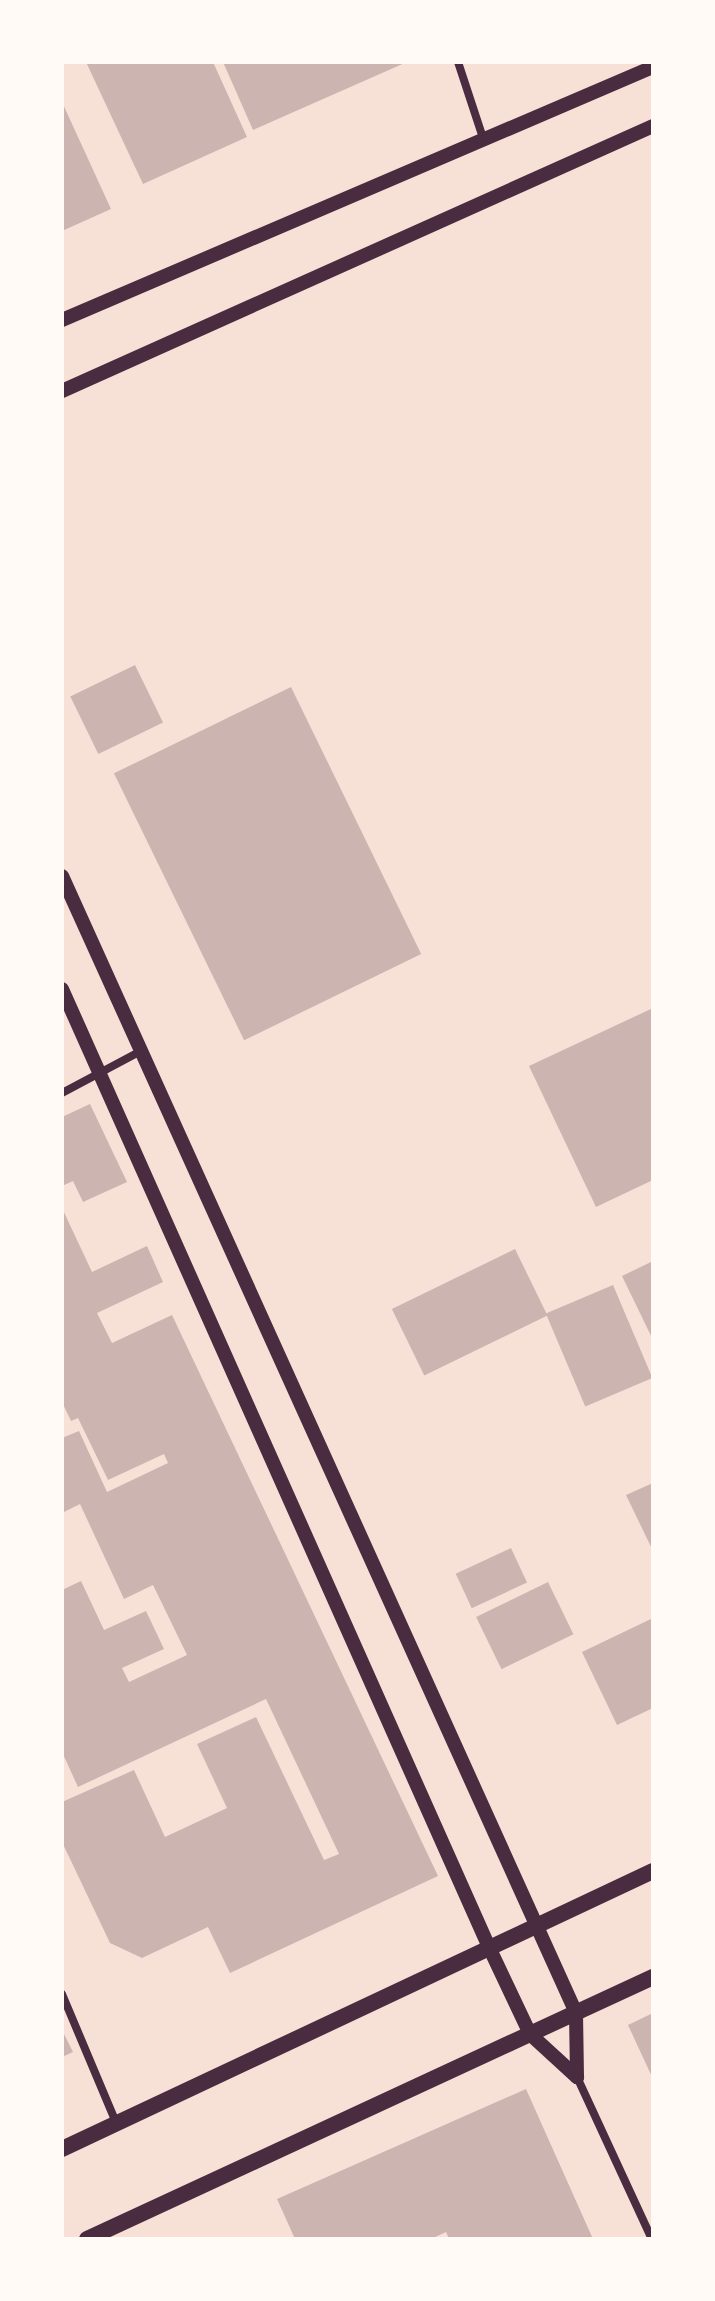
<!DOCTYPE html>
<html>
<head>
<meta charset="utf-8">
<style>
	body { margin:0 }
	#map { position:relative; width:715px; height:2301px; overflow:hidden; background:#f7e1d7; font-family:"Asap Condensed",sans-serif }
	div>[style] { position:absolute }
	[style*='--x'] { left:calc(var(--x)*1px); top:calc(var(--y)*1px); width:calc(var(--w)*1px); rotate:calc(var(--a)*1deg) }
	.building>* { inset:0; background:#ccb4b1; transform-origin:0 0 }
	.minor>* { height:8px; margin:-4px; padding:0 4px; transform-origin:4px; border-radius:4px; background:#4a2c40 }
	.tertiary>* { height:14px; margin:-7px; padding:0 7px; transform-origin:7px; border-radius:7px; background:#4a2c40 }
	.secondary>* { height:16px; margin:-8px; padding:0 8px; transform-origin:8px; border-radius:8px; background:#4a2c40 }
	span { translate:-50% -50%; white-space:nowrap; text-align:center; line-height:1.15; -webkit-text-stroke:8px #fffaf5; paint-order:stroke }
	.frame { position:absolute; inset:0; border:64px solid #fffaf5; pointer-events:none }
</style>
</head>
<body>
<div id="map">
	<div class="building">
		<i style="clip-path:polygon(86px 62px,213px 62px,247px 137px,143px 184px)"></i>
		<i style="clip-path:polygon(223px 62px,407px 62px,253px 130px)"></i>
		<i style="clip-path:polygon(62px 102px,111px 209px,62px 231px)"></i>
		<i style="left:135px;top:665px;width:64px;height:72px;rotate:64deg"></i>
		<i style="left:291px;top:687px;width:297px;height:197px;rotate:64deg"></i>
		<i style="clip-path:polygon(653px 1008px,653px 1180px,596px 1207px,529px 1066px)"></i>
		<i style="clip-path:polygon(90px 1104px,127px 1182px,83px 1202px,73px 1181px,62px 1186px,62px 1117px)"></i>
		<i style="clip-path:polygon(62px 1208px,92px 1272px,147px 1246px,163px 1282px,97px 1313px,112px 1343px,172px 1315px,438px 1876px,230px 1973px,208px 1927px,142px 1958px,110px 1943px,62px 1842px,62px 1802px,134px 1770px,165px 1837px,227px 1808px,197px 1744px,256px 1717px,324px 1860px,339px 1854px,266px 1699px,78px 1787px,62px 1752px,62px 1590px,81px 1581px,104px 1630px,146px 1611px,164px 1649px,122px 1668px,129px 1682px,187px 1655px,153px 1585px,124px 1599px,80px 1504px,62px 1513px,62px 1438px,79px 1431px,107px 1492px,168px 1463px,164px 1454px,108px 1480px,78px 1418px,71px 1421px,62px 1402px)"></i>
		<i style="left:515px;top:1249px;width:74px;height:137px;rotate:64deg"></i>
		<i style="clip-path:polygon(653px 1261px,653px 1340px,622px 1276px)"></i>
		<i style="left:613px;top:1285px;width:101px;height:73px;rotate:67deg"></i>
		<i style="clip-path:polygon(653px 1483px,653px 1551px,626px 1495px)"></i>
		<i style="left:511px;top:1548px;width:38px;height:61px;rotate:65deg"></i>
		<i style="left:548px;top:1582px;width:58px;height:80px;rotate:64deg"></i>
		<i style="clip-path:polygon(653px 1618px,653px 1708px,617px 1725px,582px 1652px)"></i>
		<i style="clip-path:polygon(653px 2013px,653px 2079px,628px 2025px)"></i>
		<i style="clip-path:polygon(62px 2030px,73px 2052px,62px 2057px)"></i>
		<i style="clip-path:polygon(526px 2089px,593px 2239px,449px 2239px,446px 2232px,431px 2239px,295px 2239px,277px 2199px)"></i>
	</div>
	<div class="minor">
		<i style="--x:458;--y:62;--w:83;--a:71.8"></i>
		<i style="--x:62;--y:1093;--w:92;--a:-28"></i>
		<i style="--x:62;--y:1994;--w:142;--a:67.2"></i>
		<i style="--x:577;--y:2077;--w:179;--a:65.2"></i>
	</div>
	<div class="tertiary">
		<i style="--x:62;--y:320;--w:643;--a:-23.18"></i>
		<i style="--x:62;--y:391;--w:648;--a:-24.15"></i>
		<i style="--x:62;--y:876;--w:1248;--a:65.67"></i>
		<i style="--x:576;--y:2013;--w:64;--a:89.1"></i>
		<i style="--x:62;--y:989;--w:1047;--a:65.98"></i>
		<i style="--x:488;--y:1945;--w:98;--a:64.7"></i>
		<i style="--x:530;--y:2034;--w:64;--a:42.5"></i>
	</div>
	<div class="secondary">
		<i style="--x:62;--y:2149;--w:653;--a:-25.19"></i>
		<i style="--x:87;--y:2239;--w:624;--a:-24.84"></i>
	</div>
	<div class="frame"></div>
</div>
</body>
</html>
